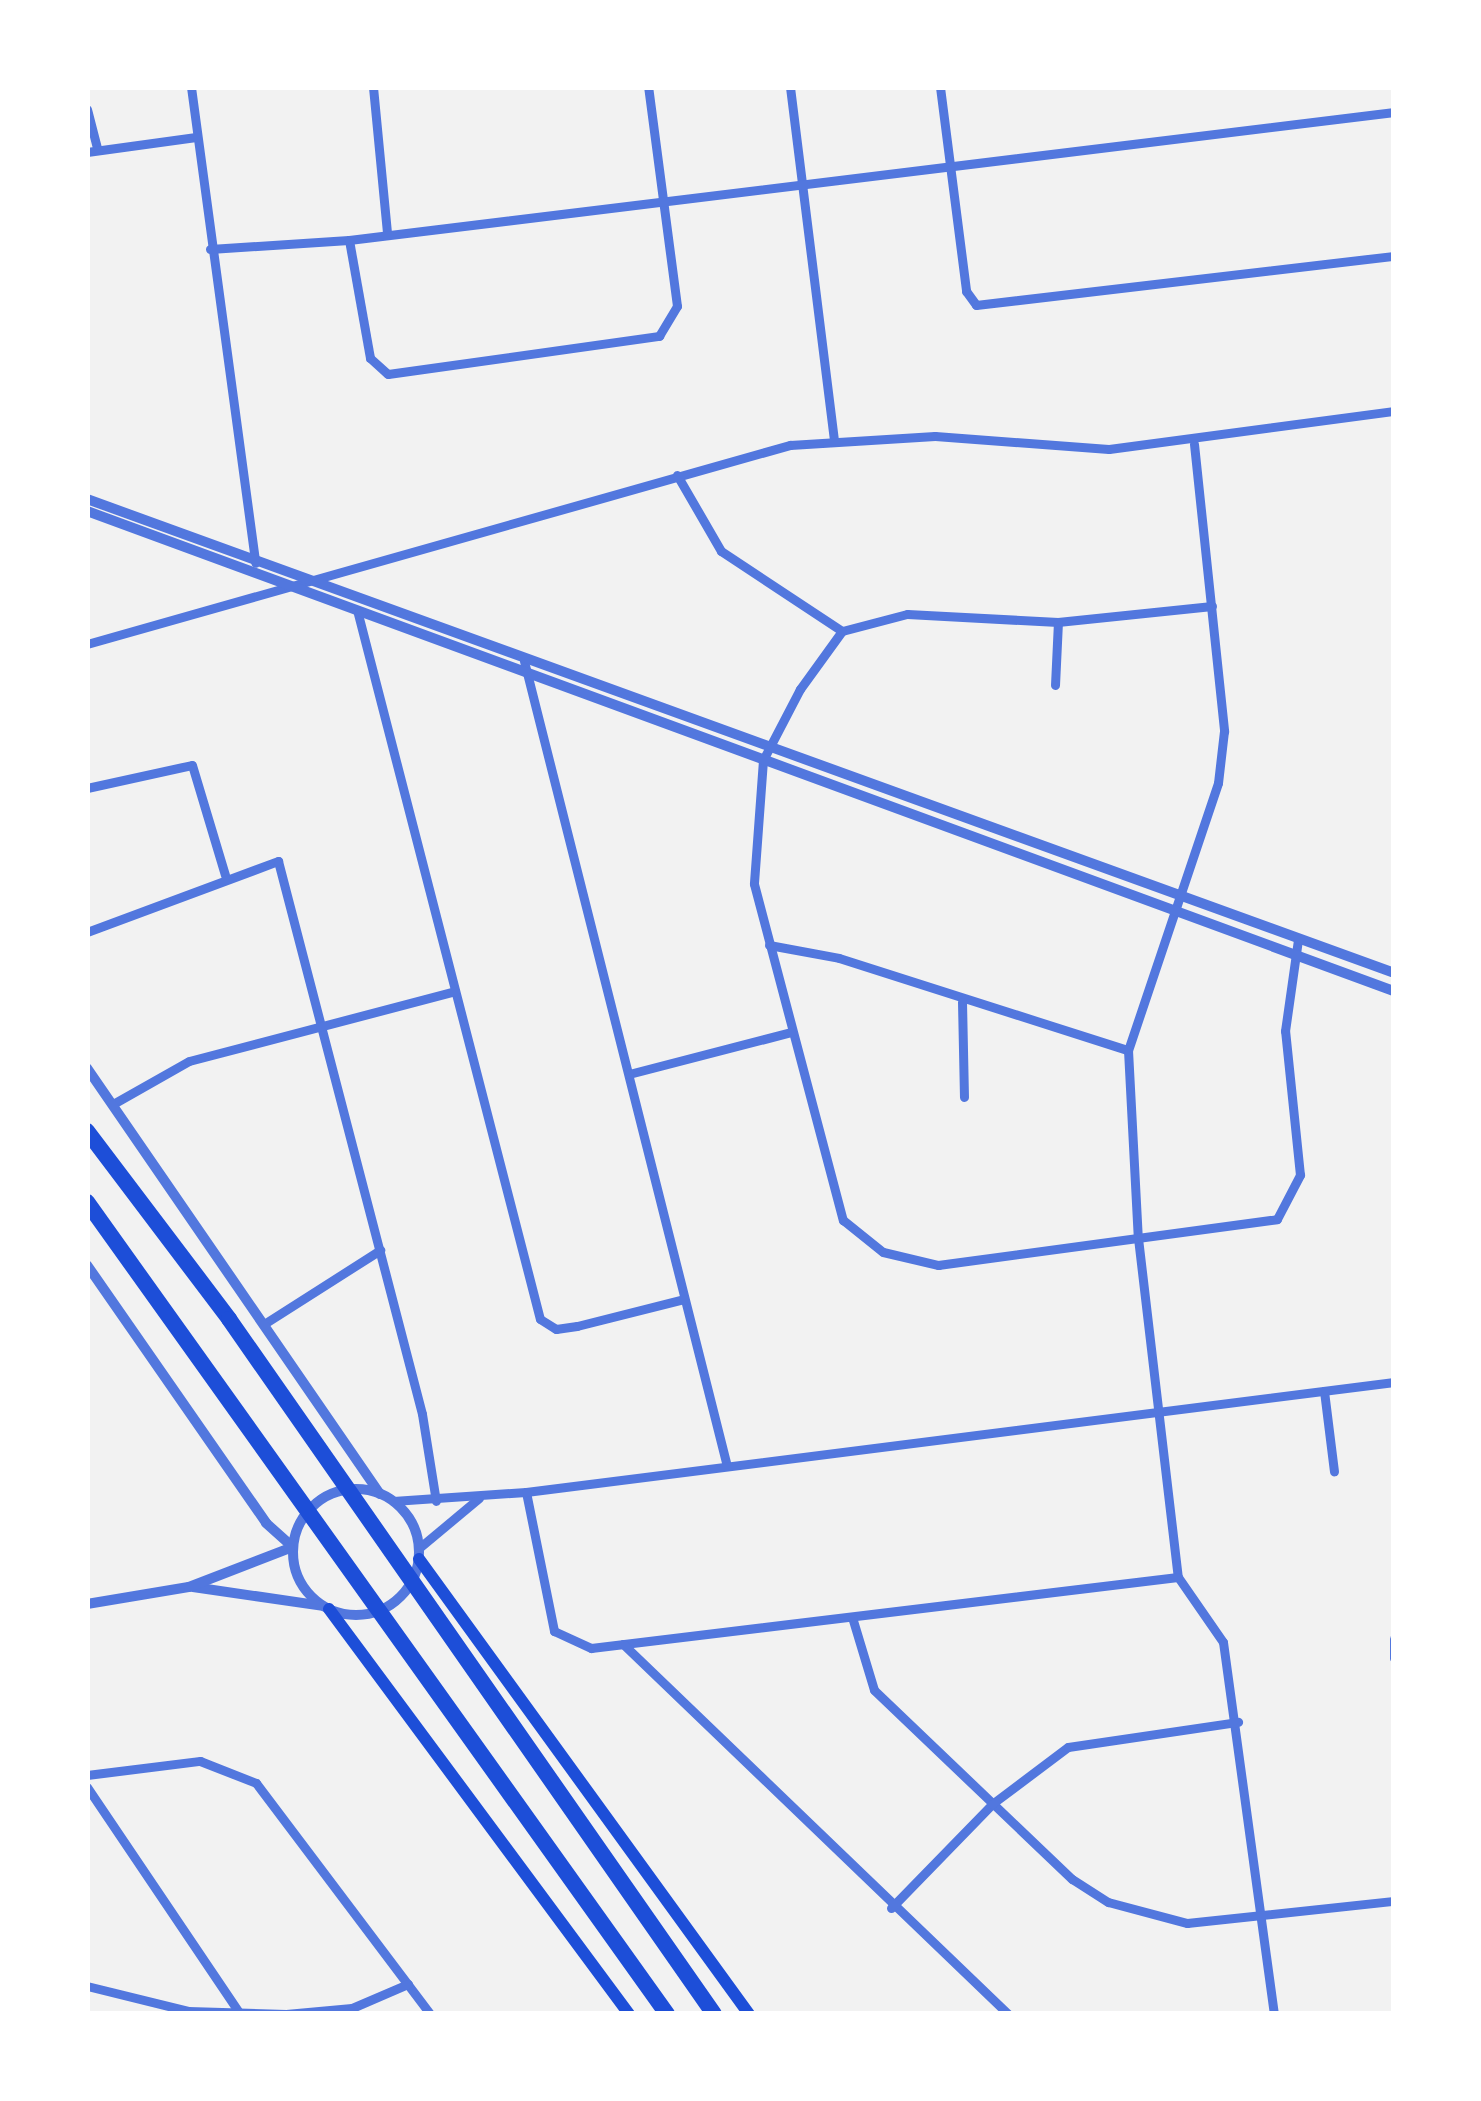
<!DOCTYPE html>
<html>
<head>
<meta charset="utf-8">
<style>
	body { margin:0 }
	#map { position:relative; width:1481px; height:2101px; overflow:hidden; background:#f2f2f2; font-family:"Alegreya Sans",sans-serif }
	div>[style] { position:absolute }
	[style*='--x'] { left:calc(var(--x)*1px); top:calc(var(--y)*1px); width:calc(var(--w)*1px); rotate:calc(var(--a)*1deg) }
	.minor>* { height:9px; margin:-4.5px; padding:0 4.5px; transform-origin:4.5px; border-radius:4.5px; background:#5277de }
	.tertiary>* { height:10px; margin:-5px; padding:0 5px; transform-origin:5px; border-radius:5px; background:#5277de }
	.tertiary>.ring { margin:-5px; padding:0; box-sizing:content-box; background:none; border:10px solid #5277de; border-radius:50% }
	.secondary>* { height:12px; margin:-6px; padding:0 6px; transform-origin:6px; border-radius:6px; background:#1d4ed8 }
	.motorway>* { height:16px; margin:-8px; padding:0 8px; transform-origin:8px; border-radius:8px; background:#1d4ed8 }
	span { translate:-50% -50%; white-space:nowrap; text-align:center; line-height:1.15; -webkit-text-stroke:10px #fff; paint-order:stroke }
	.frame { position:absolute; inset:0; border:90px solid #fff; pointer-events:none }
</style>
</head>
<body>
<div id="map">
	<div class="minor">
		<i style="--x:191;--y:87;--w:480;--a:82.3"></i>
		<i style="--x:373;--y:87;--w:146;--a:84.5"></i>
		<i style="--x:790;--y:87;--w:354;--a:82.9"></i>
		<i style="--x:940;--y:87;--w:206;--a:82.7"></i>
		<i style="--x:966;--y:291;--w:17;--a:54"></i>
		<i style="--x:976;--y:305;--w:421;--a:-6.7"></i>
		<i style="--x:87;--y:109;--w:40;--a:75.6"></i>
		<i style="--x:87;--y:152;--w:110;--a:-7.8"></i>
		<i style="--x:349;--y:240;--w:120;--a:79.9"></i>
		<i style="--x:370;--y:358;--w:24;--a:42"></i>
		<i style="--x:388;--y:374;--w:274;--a:-8"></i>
		<i style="--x:659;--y:336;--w:35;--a:-59"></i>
		<i style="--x:677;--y:306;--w:221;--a:-97.5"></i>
		<i style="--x:210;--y:249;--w:139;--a:-3.7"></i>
		<i style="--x:349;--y:240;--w:1053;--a:-6.98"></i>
		<i style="--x:1194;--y:444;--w:289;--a:84"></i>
		<i style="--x:1224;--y:731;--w:52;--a:96.6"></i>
		<i style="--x:1218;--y:783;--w:282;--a:108.6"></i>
		<i style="--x:1128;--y:1050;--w:188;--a:87"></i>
		<i style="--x:1138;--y:1238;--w:341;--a:83.3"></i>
		<i style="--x:1178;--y:1577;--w:79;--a:55.3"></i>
		<i style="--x:1223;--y:1642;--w:375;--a:82.2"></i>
		<i style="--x:677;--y:475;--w:88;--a:59.9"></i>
		<i style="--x:721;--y:551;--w:145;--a:33.5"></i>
		<i style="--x:1212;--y:606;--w:155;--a:174.1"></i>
		<i style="--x:1058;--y:622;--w:151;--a:-177"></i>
		<i style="--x:907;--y:614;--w:67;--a:165.3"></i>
		<i style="--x:842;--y:631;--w:72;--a:125.9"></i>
		<i style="--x:800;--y:689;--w:80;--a:117.5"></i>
		<i style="--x:763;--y:760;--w:124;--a:94.2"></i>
		<i style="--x:754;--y:884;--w:348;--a:75.2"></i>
		<i style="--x:843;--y:1220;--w:51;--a:38.7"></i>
		<i style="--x:883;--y:1252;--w:57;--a:13.3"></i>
		<i style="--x:938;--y:1265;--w:342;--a:-7.7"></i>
		<i style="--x:1277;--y:1219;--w:50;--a:-62.4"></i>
		<i style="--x:1300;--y:1175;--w:145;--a:-95.9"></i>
		<i style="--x:1285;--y:1031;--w:92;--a:-81.9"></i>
		<i style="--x:357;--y:610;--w:732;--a:75.53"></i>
		<i style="--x:540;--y:1319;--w:19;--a:32"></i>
		<i style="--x:556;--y:1329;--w:21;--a:-8"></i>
		<i style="--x:577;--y:1326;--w:110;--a:-14.2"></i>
		<i style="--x:87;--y:644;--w:731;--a:-15.81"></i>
		<i style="--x:790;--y:445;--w:145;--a:-3.6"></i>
		<i style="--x:935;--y:436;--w:174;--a:4.3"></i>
		<i style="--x:1109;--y:449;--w:288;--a:-7.6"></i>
		<i style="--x:524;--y:661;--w:830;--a:75.85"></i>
		<i style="--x:1055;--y:685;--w:63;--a:-87.3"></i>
		<i style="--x:87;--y:788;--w:107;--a:-12.4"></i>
		<i style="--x:192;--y:765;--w:115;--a:73.3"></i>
		<i style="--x:87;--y:932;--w:204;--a:-20.4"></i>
		<i style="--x:278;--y:861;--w:571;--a:75.4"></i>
		<i style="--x:422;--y:1414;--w:88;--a:80.9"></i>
		<i style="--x:769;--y:945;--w:71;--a:10.5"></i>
		<i style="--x:839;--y:958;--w:303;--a:17.7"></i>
		<i style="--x:962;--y:1002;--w:95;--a:88.8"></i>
		<i style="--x:629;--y:1074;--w:167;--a:-14.5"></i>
		<i style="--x:113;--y:1104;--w:87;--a:-29.5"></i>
		<i style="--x:189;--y:1061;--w:275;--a:-14.7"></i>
		<i style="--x:264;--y:1324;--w:138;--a:-32.5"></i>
		<i style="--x:1324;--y:1391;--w:81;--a:82.9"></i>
		<i style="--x:526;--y:1492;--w:142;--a:78.6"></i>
		<i style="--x:554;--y:1631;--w:41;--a:24.7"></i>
		<i style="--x:591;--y:1648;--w:591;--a:-6.9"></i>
		<i style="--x:393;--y:1501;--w:133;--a:-3.9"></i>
		<i style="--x:526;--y:1492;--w:875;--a:-7.22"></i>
		<i style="--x:419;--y:1548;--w:78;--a:-39.8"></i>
		<i style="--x:852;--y:1617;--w:76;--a:73.2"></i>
		<i style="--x:874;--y:1690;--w:274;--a:43.7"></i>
		<i style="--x:1072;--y:1879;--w:43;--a:32.6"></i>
		<i style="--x:1108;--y:1902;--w:82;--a:14.9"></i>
		<i style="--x:1187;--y:1923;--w:208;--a:-6.1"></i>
		<i style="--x:1394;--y:1639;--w:19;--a:90"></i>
		<i style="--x:623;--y:1644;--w:534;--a:43.86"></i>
		<i style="--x:87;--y:1775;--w:114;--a:-7.1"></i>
		<i style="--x:200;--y:1761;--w:60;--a:21.4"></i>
		<i style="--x:256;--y:1783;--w:289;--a:53"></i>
		<i style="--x:87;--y:1787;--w:272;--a:56"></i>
		<i style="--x:891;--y:1908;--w:145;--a:-45.8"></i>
		<i style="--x:992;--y:1804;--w:95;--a:-36.9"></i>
		<i style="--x:1068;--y:1747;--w:172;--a:-8.4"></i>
		<i style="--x:87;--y:1986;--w:104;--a:13.9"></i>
		<i style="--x:188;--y:2011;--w:98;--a:1.8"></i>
		<i style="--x:286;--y:2014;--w:66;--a:-5.2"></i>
		<i style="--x:352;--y:2008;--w:61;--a:-23.2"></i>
	</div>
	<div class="tertiary">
		<i style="--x:87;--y:499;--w:1390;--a:19.93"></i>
		<i style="--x:87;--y:511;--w:1392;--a:20.17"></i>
		<i style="--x:87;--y:1068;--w:517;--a:55.48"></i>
		<i style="--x:87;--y:1265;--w:314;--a:55.2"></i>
		<i style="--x:266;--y:1523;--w:36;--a:42"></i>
		<i class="ring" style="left:293px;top:1489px;width:116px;height:116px"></i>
		<i style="--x:193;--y:1587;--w:131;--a:8.3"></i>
		<i style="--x:87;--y:1604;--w:103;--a:-9.5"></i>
		<i style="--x:189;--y:1587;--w:108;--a:-21.1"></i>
	</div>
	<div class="secondary">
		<i style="--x:419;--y:1559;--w:562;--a:54.05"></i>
		<i style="--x:329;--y:1609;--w:504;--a:53.47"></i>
	</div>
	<div class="motorway">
		<i style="--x:87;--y:1131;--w:236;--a:52.9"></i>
		<i style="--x:229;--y:1319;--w:847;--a:55.09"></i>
		<i style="--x:87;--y:1202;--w:998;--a:54.46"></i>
	</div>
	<div class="frame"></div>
</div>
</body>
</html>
